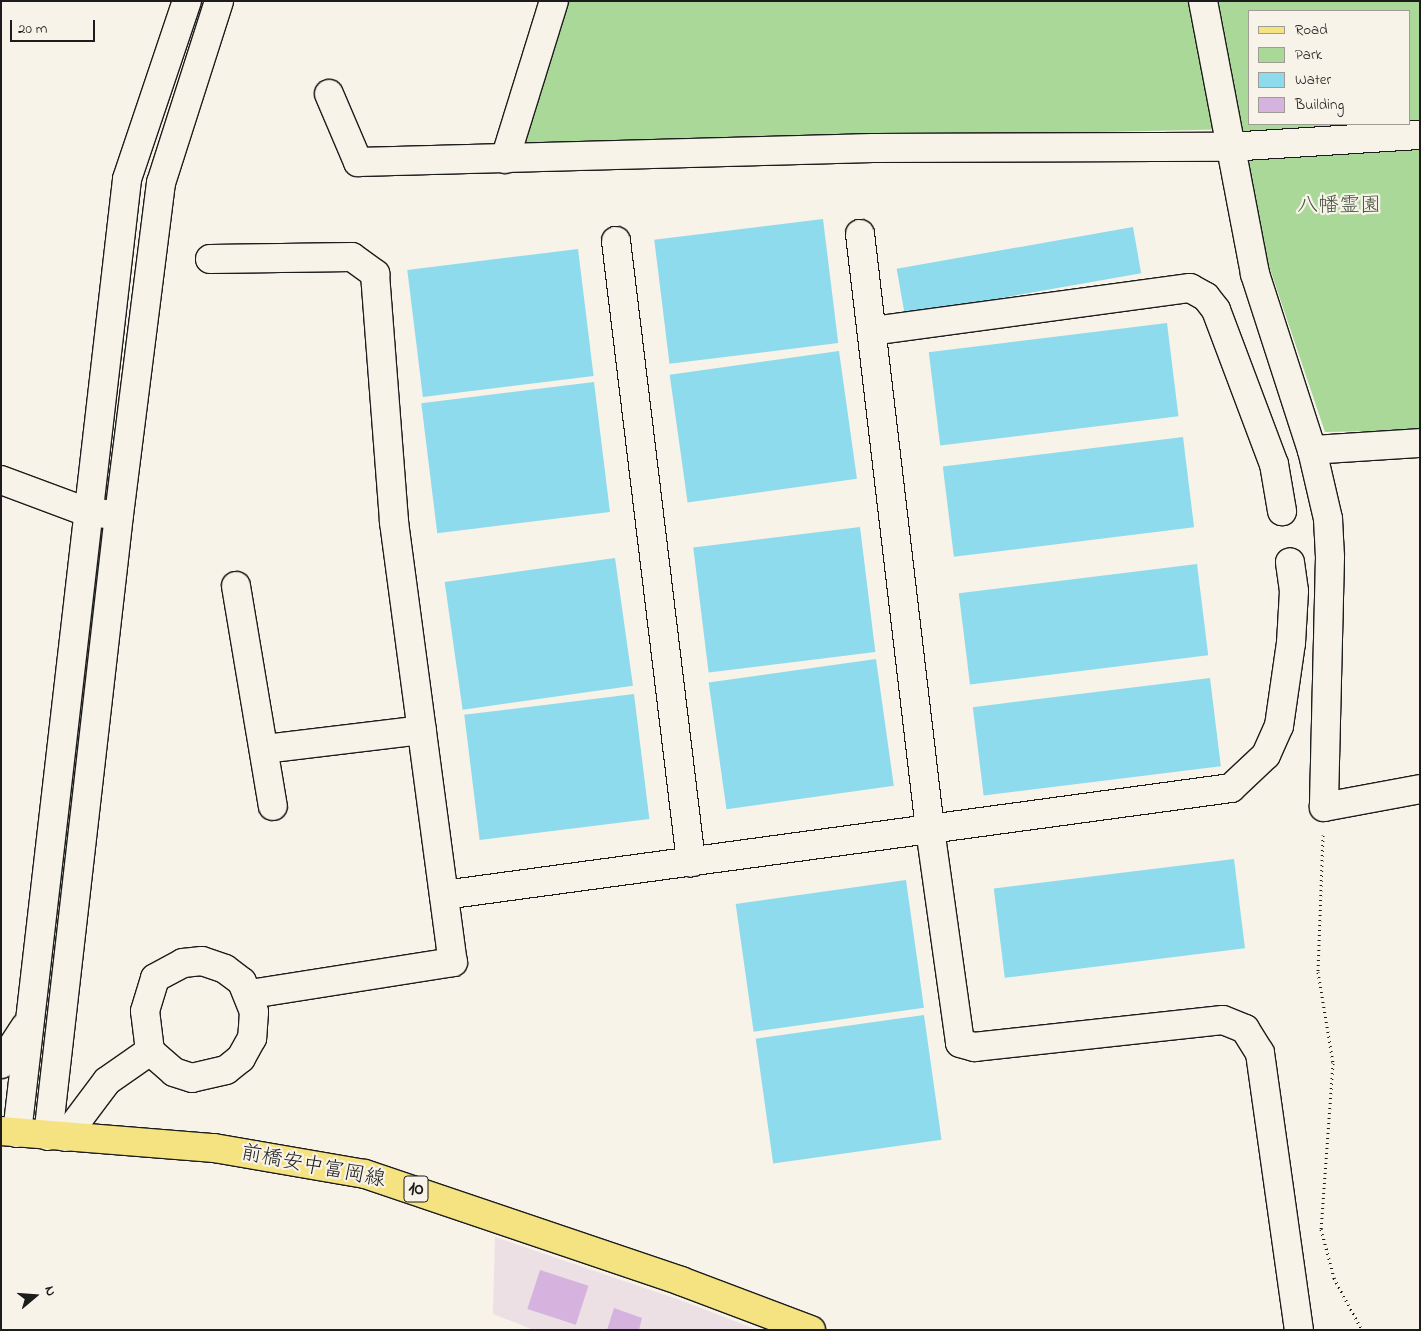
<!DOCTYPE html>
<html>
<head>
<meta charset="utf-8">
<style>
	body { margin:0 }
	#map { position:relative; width:1421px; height:1331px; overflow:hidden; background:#f7f3e8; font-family:"Indie Flower","Klee One",sans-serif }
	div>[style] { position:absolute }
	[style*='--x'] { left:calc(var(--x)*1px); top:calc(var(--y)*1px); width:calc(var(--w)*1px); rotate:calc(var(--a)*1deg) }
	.built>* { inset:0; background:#ede0e5 }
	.green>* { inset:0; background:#a9d898 }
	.water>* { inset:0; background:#8edbed; transform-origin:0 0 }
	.building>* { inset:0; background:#d5b3de; transform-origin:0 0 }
	.path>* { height:3px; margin-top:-1.5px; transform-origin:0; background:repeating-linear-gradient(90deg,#1c1c1c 0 1px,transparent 0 5px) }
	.roads { filter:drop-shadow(1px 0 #1c1c1c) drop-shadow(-1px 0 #1c1c1c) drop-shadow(0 1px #1c1c1c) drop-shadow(0 -1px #1c1c1c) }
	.minor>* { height:28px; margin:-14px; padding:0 14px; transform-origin:14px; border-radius:14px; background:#f7f3e8 }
	.major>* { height:28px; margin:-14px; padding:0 14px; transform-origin:14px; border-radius:14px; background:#f5e382 }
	span { translate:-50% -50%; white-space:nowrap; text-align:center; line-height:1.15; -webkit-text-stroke:4.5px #f7f3e8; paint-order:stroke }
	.shield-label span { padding:1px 4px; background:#f7f3e8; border:1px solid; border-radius:4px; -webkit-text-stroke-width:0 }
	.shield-label { font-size:20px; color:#1c1c1c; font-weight:700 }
	.park-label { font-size:21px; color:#465441 }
	.street-label { font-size:21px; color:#1c1c1c }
	.frame { position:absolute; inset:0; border:2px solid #1c1c1c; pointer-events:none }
	.legend { position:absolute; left:1248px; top:10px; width:162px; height:115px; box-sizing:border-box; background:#f7f3e8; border:1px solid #9f9d96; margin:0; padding:6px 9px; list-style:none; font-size:15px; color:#1c1c1c }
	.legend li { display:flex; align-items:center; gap:10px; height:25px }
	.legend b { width:25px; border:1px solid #9f9d96 }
	.north { position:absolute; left:10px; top:1271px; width:50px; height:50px; -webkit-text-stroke:4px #f7f3e8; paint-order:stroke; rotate:72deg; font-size:14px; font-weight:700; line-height:20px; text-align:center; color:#1c1c1c }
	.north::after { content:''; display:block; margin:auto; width:18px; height:22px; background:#1c1c1c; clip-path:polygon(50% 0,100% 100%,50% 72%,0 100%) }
	.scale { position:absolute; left:10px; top:20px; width:85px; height:22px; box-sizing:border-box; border:2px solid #1c1c1c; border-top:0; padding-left:6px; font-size:15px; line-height:18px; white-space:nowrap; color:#1c1c1c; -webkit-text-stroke:4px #f7f3e8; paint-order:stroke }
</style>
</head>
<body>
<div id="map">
	<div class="built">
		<i style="clip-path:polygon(495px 1237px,680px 1300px,758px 1330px,534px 1330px,493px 1314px)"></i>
	</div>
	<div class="green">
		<i style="clip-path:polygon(evenodd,567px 1px,1420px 1px,1420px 430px,1325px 432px,1269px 266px,1241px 129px,520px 144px,567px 1px,1250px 11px,1410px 11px,1410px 124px,1250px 124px,1250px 11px)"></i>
	</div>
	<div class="water">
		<i style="left:823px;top:219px;width:125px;height:170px;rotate:83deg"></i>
		<i style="left:1133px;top:227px;width:47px;height:240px;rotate:80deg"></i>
		<i style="left:578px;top:249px;width:128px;height:172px;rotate:83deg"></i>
		<i style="left:1167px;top:323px;width:94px;height:240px;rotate:83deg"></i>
		<i style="left:839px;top:351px;width:129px;height:171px;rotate:82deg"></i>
		<i style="left:594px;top:382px;width:131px;height:174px;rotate:83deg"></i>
		<i style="left:1183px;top:437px;width:91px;height:242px;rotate:83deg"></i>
		<i style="left:860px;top:527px;width:126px;height:168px;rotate:83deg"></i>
		<i style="left:615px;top:558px;width:129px;height:172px;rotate:82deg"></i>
		<i style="left:1197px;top:564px;width:92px;height:240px;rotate:83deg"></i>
		<i style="left:876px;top:659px;width:128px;height:169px;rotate:82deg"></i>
		<i style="left:1210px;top:678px;width:89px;height:239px;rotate:83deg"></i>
		<i style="left:634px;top:694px;width:126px;height:171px;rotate:83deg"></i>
		<i style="left:1234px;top:859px;width:90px;height:242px;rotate:83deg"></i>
		<i style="left:906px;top:880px;width:129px;height:172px;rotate:82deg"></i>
		<i style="left:924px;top:1015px;width:126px;height:170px;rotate:82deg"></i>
	</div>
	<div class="building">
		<i style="left:540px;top:1270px;width:51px;height:41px;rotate:18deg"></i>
		<i style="clip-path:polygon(614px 1308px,642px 1318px,639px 1330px,607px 1330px)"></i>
	</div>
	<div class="path">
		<i style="--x:1323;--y:835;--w:137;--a:92.1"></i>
		<i style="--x:1318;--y:972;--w:92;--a:80.6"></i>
		<i style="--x:1333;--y:1063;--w:166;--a:94.1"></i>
		<i style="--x:1321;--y:1229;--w:51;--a:75.1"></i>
		<i style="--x:1334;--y:1278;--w:59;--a:61.7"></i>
	</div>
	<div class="roads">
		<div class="minor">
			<i style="--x:1203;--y:1;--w:278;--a:79.2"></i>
			<i style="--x:1255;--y:274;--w:185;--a:72.1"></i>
			<i style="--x:1312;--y:450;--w:108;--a:-3.7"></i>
			<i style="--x:329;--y:94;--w:74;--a:66.9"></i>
			<i style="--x:358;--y:162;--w:515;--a:-1.56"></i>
			<i style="--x:873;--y:148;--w:355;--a:-0.2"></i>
			<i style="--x:1228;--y:147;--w:192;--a:-3.6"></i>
			<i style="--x:505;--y:159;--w:165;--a:-72.8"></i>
			<i style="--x:860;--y:234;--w:599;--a:83.29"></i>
			<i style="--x:930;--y:829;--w:216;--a:82"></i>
			<i style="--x:960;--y:1043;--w:15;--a:16"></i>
			<i style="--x:974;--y:1047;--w:250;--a:-6.2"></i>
			<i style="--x:1223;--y:1020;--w:24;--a:22"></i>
			<i style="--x:1245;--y:1029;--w:28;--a:58"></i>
			<i style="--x:1260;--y:1053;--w:280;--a:82"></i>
			<i style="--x:616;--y:241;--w:626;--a:83.11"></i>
			<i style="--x:210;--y:259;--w:142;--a:-0.8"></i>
			<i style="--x:352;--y:257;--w:29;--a:36"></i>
			<i style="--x:375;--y:274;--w:249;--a:85.6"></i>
			<i style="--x:394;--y:522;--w:444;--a:82.4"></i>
			<i style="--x:453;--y:962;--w:206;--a:171"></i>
			<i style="--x:872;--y:331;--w:321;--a:-7.7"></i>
			<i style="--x:1190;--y:288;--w:18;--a:29"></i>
			<i style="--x:1206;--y:297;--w:16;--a:52"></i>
			<i style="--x:1216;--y:310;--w:165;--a:69.4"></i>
			<i style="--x:1274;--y:464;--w:48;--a:80.3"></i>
			<i style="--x:1312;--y:450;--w:71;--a:76.9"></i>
			<i style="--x:1328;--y:519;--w:38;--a:87"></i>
			<i style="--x:1330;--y:557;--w:250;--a:91.4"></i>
			<i style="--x:1324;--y:807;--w:98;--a:-10.6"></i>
			<i style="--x:1;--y:480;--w:92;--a:20.4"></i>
			<i style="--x:87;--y:512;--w:18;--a:6"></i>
			<i style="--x:236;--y:586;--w:223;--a:80.5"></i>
			<i style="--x:265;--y:749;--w:158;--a:-6.9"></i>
			<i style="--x:444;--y:895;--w:794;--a:-7.74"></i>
			<i style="--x:1231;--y:788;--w:48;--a:-43.3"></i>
			<i style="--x:1266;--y:755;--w:32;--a:-66"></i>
			<i style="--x:1279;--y:726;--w:84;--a:-81.8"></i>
			<i style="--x:1291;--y:643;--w:52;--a:-86.7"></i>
			<i style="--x:1294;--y:591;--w:29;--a:-98"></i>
			<i style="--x:1;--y:1064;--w:44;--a:-57"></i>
			<i style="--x:17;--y:1133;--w:960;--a:-83.42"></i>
			<i style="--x:127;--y:179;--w:188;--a:-71.4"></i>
			<i style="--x:48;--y:1136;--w:625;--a:-83.48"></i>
			<i style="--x:119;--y:515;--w:335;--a:-82.8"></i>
			<i style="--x:161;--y:183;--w:191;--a:-72.3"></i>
			<i style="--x:65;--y:1137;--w:70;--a:-53.1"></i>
			<i style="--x:107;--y:1081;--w:52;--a:-34.9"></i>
			<i style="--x:150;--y:1051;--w:40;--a:-97.1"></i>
			<i style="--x:145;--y:1011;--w:34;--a:-73"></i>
			<i style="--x:155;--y:978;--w:32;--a:-28"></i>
			<i style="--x:183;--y:963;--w:19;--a:-6"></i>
			<i style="--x:202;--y:961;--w:24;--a:19"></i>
			<i style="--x:225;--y:969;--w:21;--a:37"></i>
			<i style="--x:242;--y:982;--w:32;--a:68"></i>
			<i style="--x:254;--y:1012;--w:26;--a:94"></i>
			<i style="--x:252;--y:1038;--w:23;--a:119"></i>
			<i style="--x:241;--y:1058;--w:19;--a:141"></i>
			<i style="--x:226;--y:1070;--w:35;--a:167"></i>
			<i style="--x:192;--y:1078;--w:19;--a:-162"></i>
			<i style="--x:174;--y:1072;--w:32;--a:-139"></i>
		</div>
		<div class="major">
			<i style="--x:1;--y:1131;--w:214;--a:4.6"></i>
			<i style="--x:214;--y:1148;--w:153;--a:9.8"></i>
			<i style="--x:365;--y:1174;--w:334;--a:18.7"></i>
			<i style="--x:681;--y:1281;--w:139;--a:20.7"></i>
		</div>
	</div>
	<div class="shield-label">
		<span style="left:416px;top:1189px">10</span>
	</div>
	<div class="park-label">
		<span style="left:1339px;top:206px">八幡霊園</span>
	</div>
	<div class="street-label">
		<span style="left:313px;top:1167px;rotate:11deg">前橋安中富岡線</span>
	</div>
	<div class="frame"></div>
	<ul class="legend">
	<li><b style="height:6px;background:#f5e382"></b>Road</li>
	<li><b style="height:14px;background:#a9d898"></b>Park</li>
	<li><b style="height:14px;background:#8edbed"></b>Water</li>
	<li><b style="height:14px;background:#d5b3de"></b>Building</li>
	</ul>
	<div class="north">N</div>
	<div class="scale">20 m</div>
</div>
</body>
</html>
